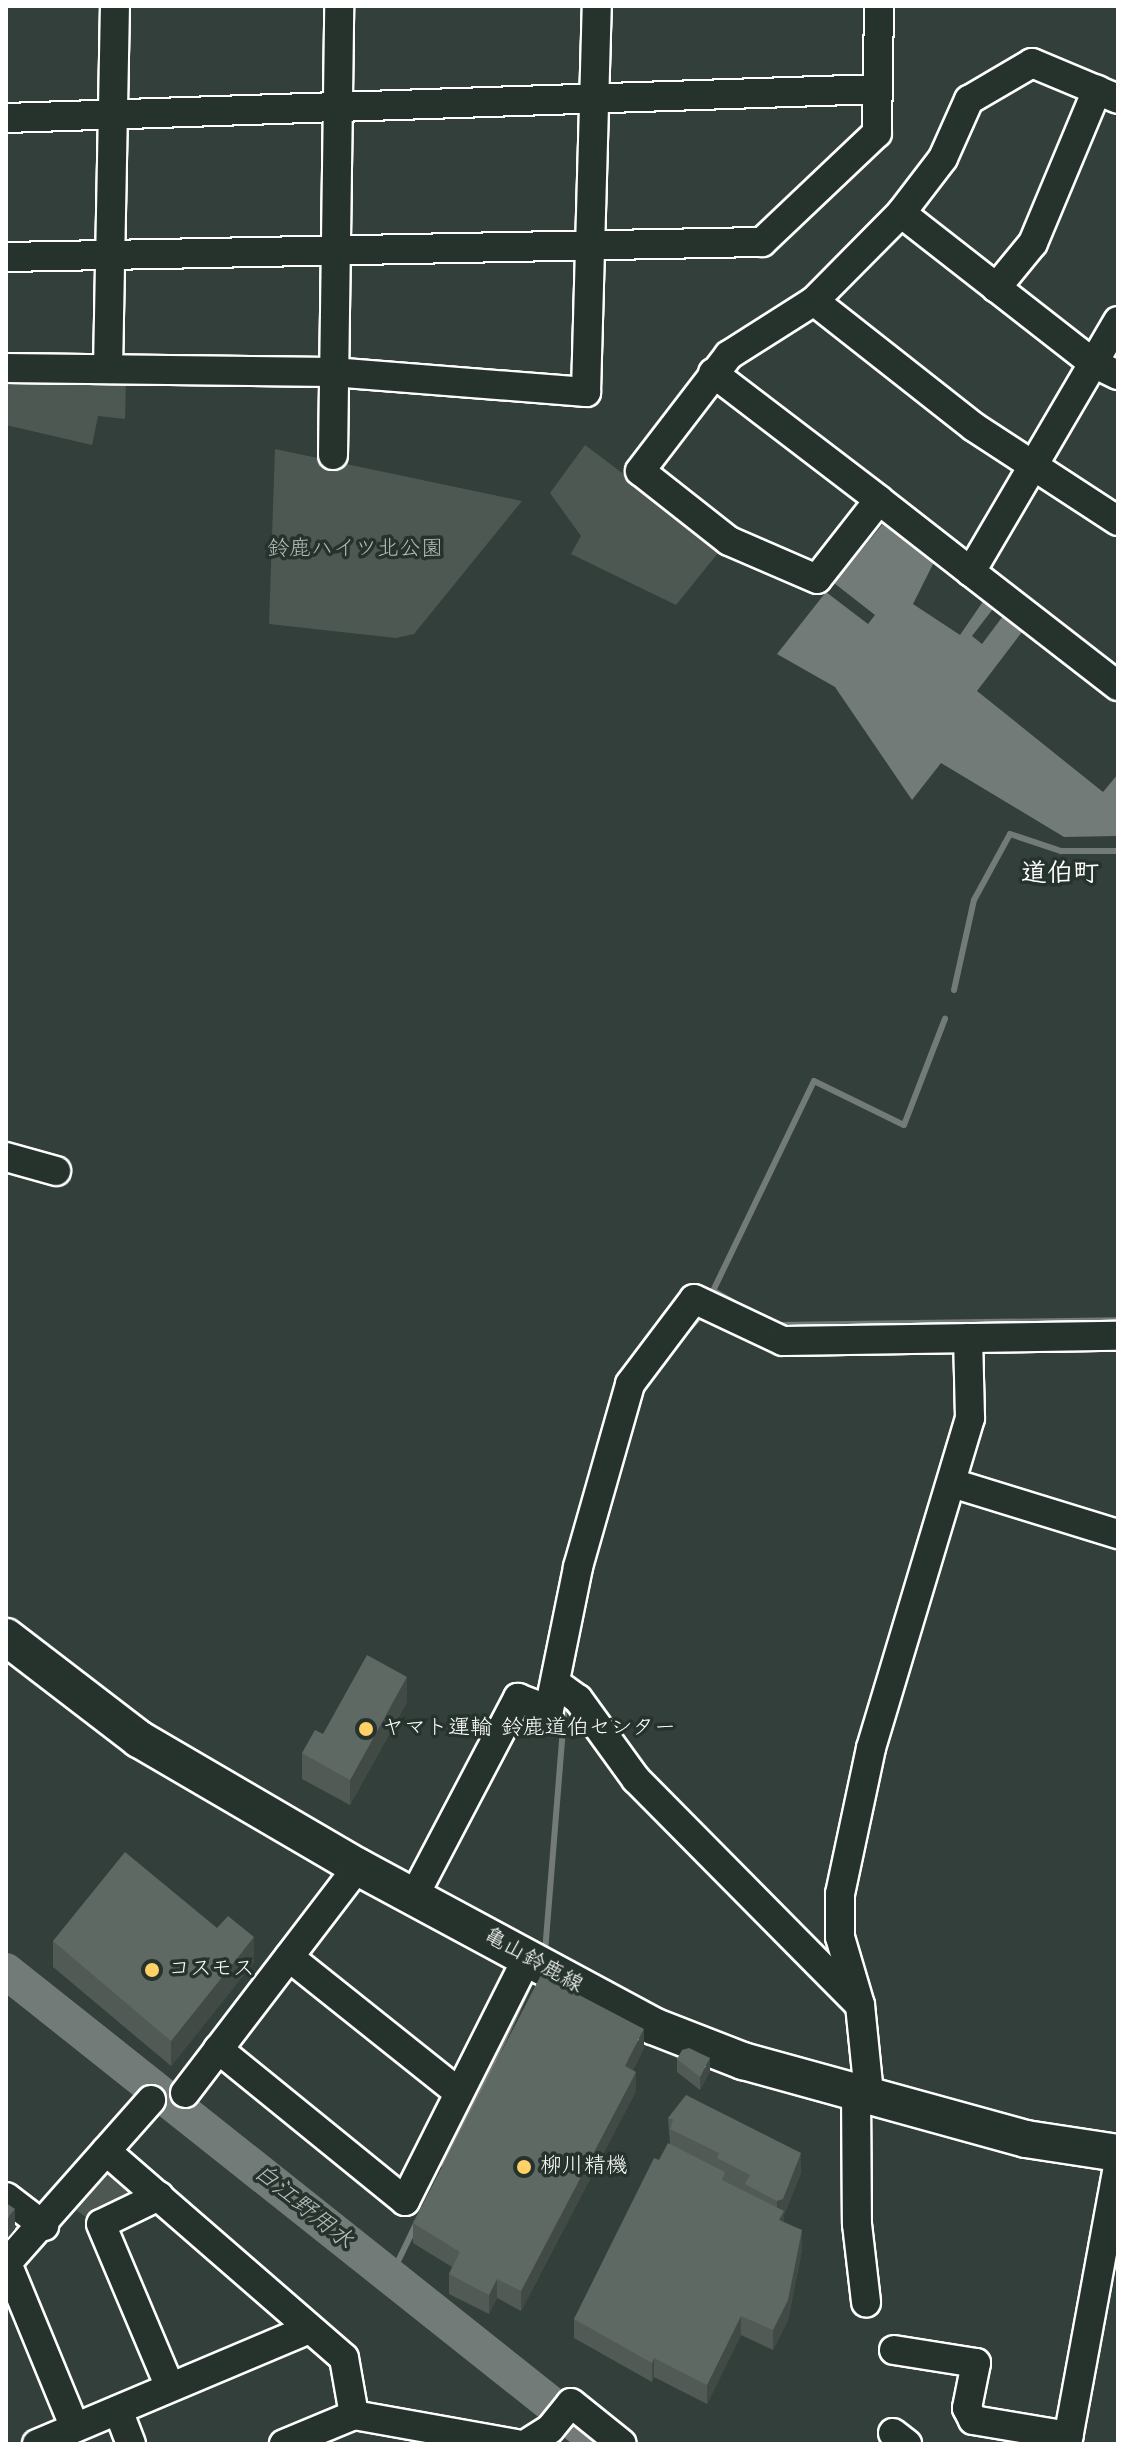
<!DOCTYPE html>
<html>
<head>
<meta charset="utf-8">
<style>
	body { margin:0 }
	#map { position:relative; width:1124px; height:2450px; overflow:hidden; background:#333f3a; font-family:Kalam,"Klee One",sans-serif }
	div>[style] { position:absolute }
	[style*='--x'] { left:calc(var(--x)*1px); top:calc(var(--y)*1px); width:calc(var(--w)*1px); rotate:calc(var(--a)*1deg) }
	.green>* { inset:0; background:#4d5853 }
	.water>* { inset:0; background:#737b78 }
	.stream>* { height:6px; margin:-3px; padding:0 3px; transform-origin:3px; border-radius:3px; background:#737b78 }
	.river>* { height:36px; margin:-18px; padding:0 18px; transform-origin:18px; border-radius:18px; background:#737b78 }
	.roads { filter:drop-shadow(2px 0 #fff) drop-shadow(-2px 0 #fff) drop-shadow(0 2px #fff) drop-shadow(0 -2px #fff) }
	.minor>* { height:28px; margin:-14px; padding:0 14px; transform-origin:14px; border-radius:14px; background:#26332d }
	.major>* { height:36px; margin:-18px; padding:0 18px; transform-origin:18px; border-radius:18px; background:#26332d }
	.wall>* { inset:0; background:#525a56 }
	.shaded-wall>* { inset:0; background:#424a46 }
	.building>* { inset:0; background:#5f6964 }
	.dots>* { width:22px; height:22px; translate:-50% -50%; box-sizing:border-box; border:4px solid #26332d; border-radius:50% }
	span { translate:-50% -50%; white-space:nowrap; text-align:center; line-height:1.15; -webkit-text-stroke:7px #26332d; paint-order:stroke }
	.park-label { font-size:22px; color:#b8bcba }
	.poi-label { font-size:22px; color:#fff }
	.left { translate:0 -50%; text-align:left }
	.street-label { font-size:22px; color:#fff }
	.water-label { font-size:24px; color:#b9bdbc; font-style:italic }
	.quarter-label { font-size:26px; color:#fff; font-weight:700 }
	.frame { position:absolute; inset:0; border:8px solid #fff; pointer-events:none }
</style>
</head>
<body>
<div id="map">
	<div class="green">
		<i style="clip-path:polygon(6px 377px,126px 379px,125px 419px,98px 416px,92px 445px,6px 425px)"></i>
		<i style="clip-path:polygon(585px 445px,722px 548px,676px 605px,571px 554px,581px 536px,550px 493px)"></i>
		<i style="clip-path:polygon(275px 449px,522px 501px,414px 634px,396px 638px,269px 624px)"></i>
		<i style="clip-path:polygon(112px 2171px,136px 2190px,135px 2203px,93px 2222px,70px 2206px,95px 2172px)"></i>
	</div>
	<div class="water">
		<i style="clip-path:polygon(886px 520px,936px 558px,913px 604px,960px 635px,986px 597px,996px 605px,972px 636px,982px 644px,1006px 612px,1025px 628px,977px 691px,1103px 792px,1118px 774px,1118px 836px,1064px 837px,941px 763px,912px 800px,835px 687px,777px 654px,826px 592px,868px 624px,875px 615px,834px 583px)"></i>
	</div>
	<div class="stream">
		<i style="--x:954;--y:990;--w:92;--a:-77.5"></i>
		<i style="--x:974;--y:900;--w:75;--a:-61.4"></i>
		<i style="--x:1010;--y:834;--w:54;--a:18.4"></i>
		<i style="--x:1061;--y:851;--w:57;--a:0"></i>
		<i style="--x:714;--y:1291;--w:32;--a:30"></i>
		<i style="--x:712;--y:1293;--w:235;--a:-64.3"></i>
		<i style="--x:814;--y:1081;--w:100;--a:26.1"></i>
		<i style="--x:904;--y:1125;--w:114;--a:-68.9"></i>
		<i style="--x:776;--y:1325;--w:342;--a:-0.8"></i>
		<i style="--x:683;--y:1335;--w:21;--a:-47"></i>
		<i style="--x:545;--y:1952;--w:251;--a:-85.4"></i>
		<i style="--x:444;--y:2165;--w:205;--a:-64.6"></i>
		<i style="--x:389;--y:2280;--w:64;--a:-64.2"></i>
	</div>
	<div class="river">
		<i style="--x:6;--y:1971;--w:746;--a:38.47"></i>
	</div>
	<div class="roads">
		<div class="minor">
			<i style="--x:6;--y:118;--w:872;--a:-1.9"></i>
			<i style="--x:901;--y:213;--w:244;--a:38"></i>
			<i style="--x:1093;--y:363;--w:28;--a:26"></i>
			<i style="--x:6;--y:257;--w:756;--a:-1.14"></i>
			<i style="--x:762;--y:242;--w:158;--a:-43.5"></i>
			<i style="--x:877;--y:133;--w:127;--a:-89.1"></i>
			<i style="--x:996;--y:288;--w:58;--a:-50.6"></i>
			<i style="--x:1033;--y:243;--w:166;--a:-67.3"></i>
			<i style="--x:814;--y:301;--w:204;--a:38.2"></i>
			<i style="--x:974;--y:427;--w:172;--a:33.1"></i>
			<i style="--x:1118;--y:321;--w:291;--a:120.4"></i>
			<i style="--x:971;--y:572;--w:186;--a:37.8"></i>
			<i style="--x:6;--y:368;--w:326;--a:0.7"></i>
			<i style="--x:332;--y:372;--w:255;--a:4.5"></i>
			<i style="--x:586;--y:392;--w:386;--a:-88.4"></i>
			<i style="--x:108;--y:369;--w:363;--a:-88.9"></i>
			<i style="--x:713;--y:373;--w:209;--a:37.4"></i>
			<i style="--x:333;--y:455;--w:449;--a:-89.2"></i>
			<i style="--x:971;--y:572;--w:117;--a:-142"></i>
			<i style="--x:879;--y:500;--w:100;--a:128.1"></i>
			<i style="--x:817;--y:579;--w:96;--a:-156.6"></i>
			<i style="--x:729;--y:541;--w:113;--a:-141.8"></i>
			<i style="--x:640;--y:471;--w:146;--a:-52.5"></i>
			<i style="--x:729;--y:355;--w:101;--a:-32.4"></i>
			<i style="--x:814;--y:301;--w:124;--a:-45.3"></i>
			<i style="--x:901;--y:213;--w:69;--a:-52.6"></i>
			<i style="--x:943;--y:158;--w:64;--a:-65.9"></i>
			<i style="--x:969;--y:100;--w:73;--a:-30.4"></i>
			<i style="--x:1032;--y:63;--w:93;--a:22.7"></i>
			<i style="--x:6;--y:1157;--w:52;--a:15.6"></i>
			<i style="--x:952;--y:1483;--w:174;--a:17.1"></i>
			<i style="--x:557;--y:1684;--w:26;--a:36"></i>
			<i style="--x:578;--y:1699;--w:99;--a:54.1"></i>
			<i style="--x:636;--y:1779;--w:318;--a:45.3"></i>
			<i style="--x:860;--y:2005;--w:89;--a:84.2"></i>
			<i style="--x:414;--y:1896;--w:224;--a:-62.3"></i>
			<i style="--x:518;--y:1698;--w:33;--a:21"></i>
			<i style="--x:549;--y:1710;--w:146;--a:-78.5"></i>
			<i style="--x:578;--y:1567;--w:190;--a:-74.1"></i>
			<i style="--x:630;--y:1384;--w:106;--a:-53"></i>
			<i style="--x:694;--y:1299;--w:98;--a:25.3"></i>
			<i style="--x:783;--y:1341;--w:335;--a:-0.9"></i>
			<i style="--x:289;--y:1957;--w:216;--a:38.6"></i>
			<i style="--x:860;--y:2005;--w:71;--a:-106.4"></i>
			<i style="--x:840;--y:1937;--w:43;--a:-90"></i>
			<i style="--x:840;--y:1894;--w:149;--a:-78"></i>
			<i style="--x:871;--y:1748;--w:345;--a:-73.3"></i>
			<i style="--x:970;--y:1418;--w:80;--a:-91.4"></i>
			<i style="--x:218;--y:2049;--w:241;--a:39.1"></i>
			<i style="--x:405;--y:2201;--w:272;--a:-63.3"></i>
			<i style="--x:856;--y:2090;--w:134;--a:89.6"></i>
			<i style="--x:857;--y:2224;--w:79;--a:83.4"></i>
			<i style="--x:185;--y:2093;--w:285;--a:-52.6"></i>
			<i style="--x:106;--y:2151;--w:315;--a:41"></i>
			<i style="--x:344;--y:2358;--w:58;--a:80"></i>
			<i style="--x:354;--y:2415;--w:76;--a:157.5"></i>
			<i style="--x:159;--y:2196;--w:64;--a:154.2"></i>
			<i style="--x:101;--y:2224;--w:177;--a:67.1"></i>
			<i style="--x:6;--y:2197;--w:48;--a:37.3"></i>
			<i style="--x:7;--y:2263;--w:178;--a:67.6"></i>
			<i style="--x:6;--y:2264;--w:219;--a:-48.5"></i>
			<i style="--x:894;--y:2350;--w:83;--a:9"></i>
			<i style="--x:976;--y:2363;--w:46;--a:101.3"></i>
			<i style="--x:967;--y:2408;--w:13;--a:63"></i>
			<i style="--x:973;--y:2420;--w:97;--a:9.5"></i>
			<i style="--x:118;--y:2410;--w:36;--a:69"></i>
			<i style="--x:354;--y:2415;--w:165;--a:10.1"></i>
			<i style="--x:893;--y:2433;--w:18;--a:38"></i>
			<i style="--x:37;--y:2444;--w:295;--a:-22.9"></i>
			<i style="--x:526;--y:2444;--w:28;--a:-32"></i>
			<i style="--x:550;--y:2429;--w:33;--a:-51"></i>
			<i style="--x:571;--y:2403;--w:65;--a:38.8"></i>
			<i style="--x:1067;--y:2444;--w:282;--a:-79.6"></i>
		</div>
		<div class="major">
			<i style="--x:6;--y:1637;--w:168;--a:37.5"></i>
			<i style="--x:139;--y:1739;--w:254;--a:30.3"></i>
			<i style="--x:358;--y:1867;--w:335;--a:28.3"></i>
			<i style="--x:653;--y:2026;--w:97;--a:21.3"></i>
			<i style="--x:743;--y:2061;--w:294;--a:15.4"></i>
			<i style="--x:1026;--y:2139;--w:93;--a:8.7"></i>
		</div>
	</div>
	<div class="wall">
		<i style="clip-path:polygon(407px 1702px,350px 1805px,302px 1779px,302px 1753px,323px 1734px)"></i>
		<i style="clip-path:polygon(217px 1928px,254px 1962px,171px 2066px,53px 1967px,53px 1941px)"></i>
		<i style="clip-path:polygon(644px 2048px,633px 2070px,636px 2091px,521px 2311px,497px 2298px,489px 2314px,449px 2294px,449px 2274px,452px 2267px,413px 2243px,413px 2223px)"></i>
		<i style="clip-path:polygon(677px 2059px,710px 2071px,700px 2090px,677px 2072px)"></i>
		<i style="clip-path:polygon(668px 2118px,801px 2173px,784px 2215px,784px 2222px,802px 2250px,788px 2320px,773px 2350px,741px 2335px,707px 2404px,654px 2377px,652px 2382px,574px 2338px,574px 2319px,659px 2160px,670px 2144px)"></i>
	</div>
	<div class="shaded-wall">
		<i style="clip-path:polygon(407px 1677px,407px 1702px,350px 1805px,350px 1780px)"></i>
		<i style="clip-path:polygon(254px 1937px,254px 1962px,171px 2066px,171px 2041px)"></i>
		<i style="clip-path:polygon(644px 2029px,644px 2048px,625px 2086px,625px 2066px)"></i>
		<i style="clip-path:polygon(710px 2058px,710px 2071px,700px 2090px,700px 2077px)"></i>
		<i style="clip-path:polygon(636px 2072px,636px 2091px,521px 2311px,521px 2291px)"></i>
		<i style="clip-path:polygon(801px 2153px,801px 2173px,784px 2215px,784px 2230px,777px 2220px,777px 2201px)"></i>
		<i style="clip-path:polygon(15px 2209px,15px 2229px,6px 2240px,6px 2220px)"></i>
		<i style="clip-path:polygon(802px 2230px,802px 2250px,788px 2320px,773px 2350px,773px 2330px)"></i>
		<i style="clip-path:polygon(497px 2279px,497px 2298px,489px 2314px,489px 2295px)"></i>
		<i style="clip-path:polygon(741px 2316px,741px 2335px,707px 2404px,707px 2385px)"></i>
		<i style="clip-path:polygon(654px 2358px,654px 2377px,652px 2382px,652px 2363px)"></i>
	</div>
	<div class="building">
		<i style="clip-path:polygon(367px 1655px,407px 1677px,350px 1780px,302px 1753px,315px 1730px,323px 1734px)"></i>
		<i style="clip-path:polygon(125px 1852px,217px 1928px,228px 1916px,254px 1937px,171px 2041px,53px 1941px)"></i>
		<i style="clip-path:polygon(541px 1975px,644px 2029px,625px 2066px,636px 2072px,521px 2291px,497px 2279px,489px 2295px,449px 2274px,460px 2252px,413px 2223px)"></i>
		<i style="clip-path:polygon(689px 2048px,710px 2058px,700px 2077px,677px 2059px,682px 2050px)"></i>
		<i style="clip-path:polygon(686px 2095px,801px 2153px,783px 2199px,777px 2201px,745px 2184px,750px 2175px,717px 2158px,719px 2153px,670px 2129px,673px 2120px,668px 2118px)"></i>
		<i style="clip-path:polygon(668px 2143px,725px 2172px,722px 2180px,784px 2211px,779px 2220px,802px 2230px,788px 2300px,773px 2330px,741px 2316px,707px 2385px,654px 2358px,652px 2363px,574px 2319px,654px 2158px,659px 2160px)"></i>
		<i style="clip-path:polygon(6px 2203px,15px 2209px,6px 2220px)"></i>
	</div>
	<div class="dots">
		<i style="left:366px;top:1729px;background:#ffd166"></i>
		<i style="left:152px;top:1970px;background:#ffd166"></i>
		<i style="left:524px;top:2167px;background:#ffd166"></i>
	</div>
	<div class="park-label">
		<span style="left:355px;top:550px">鈴鹿ハイツ北公園</span>
	</div>
	<div class="poi-label">
		<span class="left" style="left:382px;top:1729px">ヤマト運輸 鈴鹿道伯センター</span>
		<span class="left" style="left:168px;top:1970px">コスモス</span>
		<span class="left" style="left:540px;top:2167px">柳川精機</span>
	</div>
	<div class="street-label">
		<span style="left:533px;top:1961px;rotate:29deg">亀山鈴鹿線</span>
	</div>
	<div class="water-label">
		<span style="left:303px;top:2207px;rotate:39deg">白江野用水</span>
	</div>
	<div class="quarter-label">
		<span style="left:1060px;top:875px">道伯町</span>
	</div>
	<div class="frame"></div>
</div>
</body>
</html>
